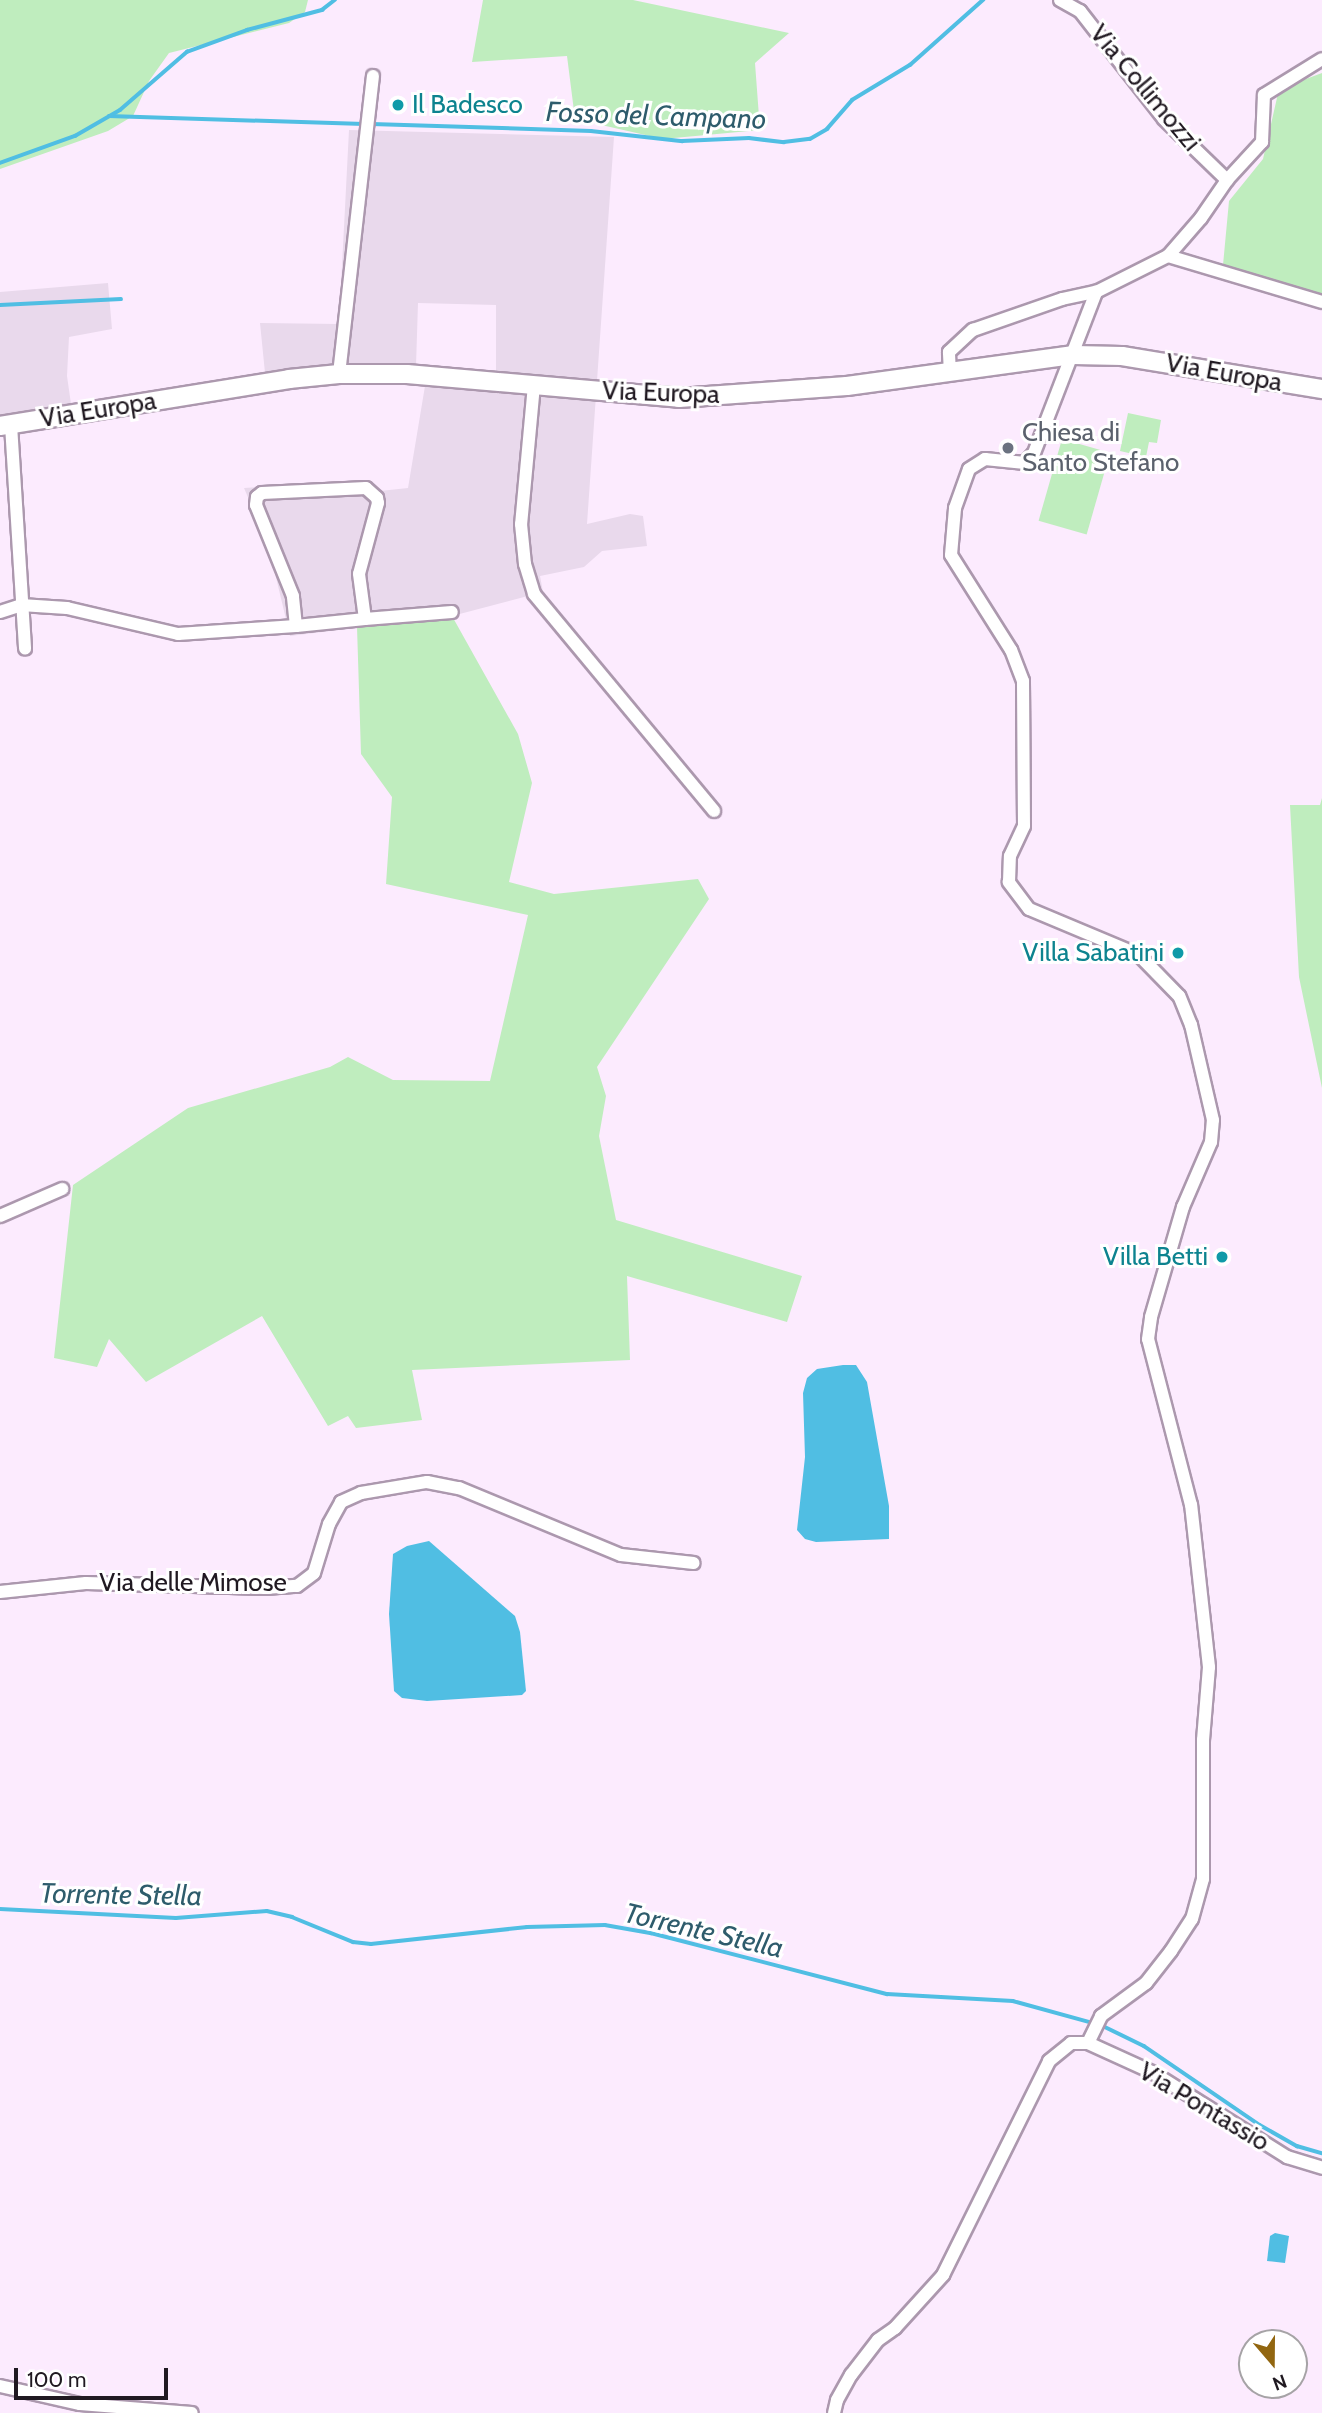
<!DOCTYPE html>
<html>
<head>
<meta charset="utf-8">
<style>
	body { margin:0 }
	#map { position:relative; width:1322px; height:2413px; overflow:hidden; background:#fcebfe; font-family:Cabin,sans-serif }
	div>[style] { position:absolute }
	[style*='--x'] { left:calc(var(--x)*1px); top:calc(var(--y)*1px); width:calc(var(--w)*1px); rotate:calc(var(--a)*1deg) }
	.industrial>* { inset:0; background:#e9d9ec }
	.green>* { inset:0; background:#bfedbe; transform-origin:0 0 }
	.water>* { inset:0; background:#50bee3 }
	.stream>* { height:3.5px; margin:-1.75px; padding:0 1.75px; transform-origin:1.75px; border-radius:1.75px; background:#50bee3 }
	.roads { filter:drop-shadow(2px 0 #ac98ae) drop-shadow(-2px 0 #ac98ae) drop-shadow(0 2px #ac98ae) drop-shadow(0 -2px #ac98ae) }
	.minor>* { height:12px; margin:-6px; padding:0 6px; transform-origin:6px; border-radius:6px; background:#fff }
	.secondary>* { height:18px; margin:-9px; padding:0 9px; transform-origin:9px; border-radius:9px; background:#fff }
	.dots>* { width:19px; height:19px; translate:-50% -50%; box-sizing:border-box; border:4px solid #fff; border-radius:50% }
	span { translate:-50% -50%; white-space:nowrap; text-align:center; line-height:1.15; -webkit-text-stroke:6px #fff; paint-order:stroke }
	.street-label { font-size:26px; color:#201921 }
	.culture-label { font-size:26px; color:#0d838f }
	.left { translate:0 -50%; text-align:left }
	.right { translate:-100% -50%; text-align:right }
	.worship-label { font-size:26px; color:#5b616d }
	.water-label { font-size:28px; color:#2e5c6c; font-style:italic }
	.north { position:absolute; left:1238px; top:2329px; width:70px; height:70px; box-sizing:border-box; background:#fff; border:2px solid #a6a3a6; border-radius:50%; rotate:160deg; font-size:19px; font-weight:700; line-height:28px; text-align:center; color:#201921 }
	.north::after { content:''; display:block; margin:auto; width:24px; height:32px; background:#926610; clip-path:polygon(50% 0,100% 100%,50% 72%,0 100%) }
	.scale { position:absolute; left:14px; top:2368px; width:154px; height:32px; box-sizing:border-box; border:4px solid #201921; border-top:0; padding-left:9px; font-size:21px; line-height:24px; white-space:nowrap; color:#201921; -webkit-text-stroke:5px #fff; paint-order:stroke }
</style>
</head>
<body>
<div id="map">
	<div class="industrial">
		<i style="clip-path:polygon(349px 130px,614px 137px,587px 524px,630px 514px,643px 516px,647px 546px,602px 551px,584px 567px,540px 576px,543px 592px,452px 616px,290px 636px,268px 544px,244px 488px,371px 481px,380px 491px,408px 488px,428px 368px,496px 371px,496px 305px,418px 303px,416px 366px,265px 373px,260px 323px,339px 324px)"></i>
		<i style="clip-path:polygon(108px 283px,112px 329px,69px 337px,67px 376px,71px 404px,0 415px,0 292px)"></i>
	</div>
	<div class="green">
		<i style="clip-path:polygon(0 0,308px 0,305px 12px,289px 23px,169px 53px,149px 81px,133px 116px,108px 131px,0 169px)"></i>
		<i style="clip-path:polygon(483px 0,633px 0,789px 33px,755px 63px,760px 130px,663px 139px,575px 119px,567px 56px,472px 62px)"></i>
		<i style="clip-path:polygon(1322px 73px,1322px 297px,1223px 265px,1229px 201px,1263px 159px,1279px 89px)"></i>
		<i style="clip-path:polygon(1128px 413px,1161px 420px,1157px 443px,1149px 442px,1146px 457px,1120px 451px)"></i>
		<i style="left:1062px;top:439px;width:50px;height:85px;rotate:16deg"></i>
		<i style="clip-path:polygon(452px 616px,518px 734px,532px 783px,509px 882px,554px 894px,698px 879px,709px 899px,597px 1067px,606px 1096px,599px 1136px,616px 1220px,802px 1276px,787px 1322px,627px 1276px,630px 1360px,412px 1370px,422px 1420px,356px 1428px,348px 1416px,328px 1426px,262px 1316px,146px 1382px,109px 1339px,97px 1367px,54px 1358px,73px 1185px,188px 1108px,330px 1067px,348px 1057px,393px 1080px,490px 1081px,528px 915px,386px 884px,392px 797px,361px 754px,357px 627px)"></i>
		<i style="clip-path:polygon(1322px 798px,1322px 1088px,1299px 977px,1290px 805px,1320px 805px)"></i>
	</div>
	<div class="water">
		<i style="clip-path:polygon(843px 1365px,856px 1365px,867px 1382px,889px 1506px,889px 1539px,816px 1542px,805px 1539px,797px 1530px,805px 1457px,803px 1393px,807px 1378px,817px 1369px)"></i>
		<i style="clip-path:polygon(429px 1541px,515px 1616px,520px 1632px,526px 1691px,522px 1695px,427px 1701px,402px 1698px,394px 1691px,389px 1614px,393px 1554px,407px 1546px)"></i>
		<i style="clip-path:polygon(1275px 2233px,1289px 2236px,1285px 2263px,1267px 2261px,1270px 2236px)"></i>
	</div>
	<div class="stream">
		<i style="--x:109;--y:116;--w:255;--a:1.8"></i>
		<i style="--x:372;--y:124;--w:219;--a:1.8"></i>
		<i style="--x:591;--y:131;--w:92;--a:6.3"></i>
		<i style="--x:682;--y:141;--w:67;--a:-2.6"></i>
		<i style="--x:749;--y:138;--w:35;--a:7"></i>
		<i style="--x:784;--y:142;--w:26;--a:-7"></i>
		<i style="--x:810;--y:139;--w:20;--a:-30"></i>
		<i style="--x:827;--y:129;--w:38;--a:-49"></i>
		<i style="--x:852;--y:100;--w:68;--a:-31.1"></i>
		<i style="--x:910;--y:65;--w:98;--a:-41.7"></i>
		<i style="--x:0;--y:163;--w:80;--a:-19.8"></i>
		<i style="--x:75;--y:136;--w:52;--a:-30"></i>
		<i style="--x:120;--y:110;--w:89;--a:-40.9"></i>
		<i style="--x:187;--y:52;--w:64;--a:-20.1"></i>
		<i style="--x:247;--y:30;--w:78;--a:-14.9"></i>
		<i style="--x:322;--y:10;--w:16;--a:-38"></i>
		<i style="--x:0;--y:305;--w:121;--a:-2.8"></i>
		<i style="--x:0;--y:1909;--w:176;--a:2.9"></i>
		<i style="--x:176;--y:1918;--w:91;--a:-4.4"></i>
		<i style="--x:267;--y:1911;--w:26;--a:13"></i>
		<i style="--x:292;--y:1917;--w:66;--a:22.3"></i>
		<i style="--x:353;--y:1942;--w:18;--a:6"></i>
		<i style="--x:371;--y:1944;--w:157;--a:-6.2"></i>
		<i style="--x:527;--y:1927;--w:78;--a:-1.5"></i>
		<i style="--x:605;--y:1925;--w:47;--a:9.9"></i>
		<i style="--x:651;--y:1933;--w:244;--a:14.5"></i>
		<i style="--x:887;--y:1994;--w:126;--a:3.2"></i>
		<i style="--x:1013;--y:2001;--w:83;--a:15.4"></i>
		<i style="--x:1101;--y:2025;--w:48;--a:26"></i>
		<i style="--x:1144;--y:2046;--w:140;--a:34.3"></i>
		<i style="--x:1260;--y:2125;--w:43;--a:29.6"></i>
		<i style="--x:1297;--y:2146;--w:26;--a:16"></i>
	</div>
	<div class="roads">
		<div class="minor">
			<i style="--x:1060;--y:0;--w:23;--a:29"></i>
			<i style="--x:1080;--y:11;--w:137;--a:52.1"></i>
			<i style="--x:1164;--y:119;--w:88;--a:44.1"></i>
			<i style="--x:1168;--y:256;--w:161;--a:16.6"></i>
			<i style="--x:950;--y:373;--w:21;--a:-93"></i>
			<i style="--x:949;--y:352;--w:33;--a:-43"></i>
			<i style="--x:973;--y:330;--w:94;--a:-19.2"></i>
			<i style="--x:1062;--y:299;--w:35;--a:-12"></i>
			<i style="--x:1096;--y:292;--w:80;--a:-26.6"></i>
			<i style="--x:1168;--y:256;--w:50;--a:-49"></i>
			<i style="--x:1201;--y:218;--w:46;--a:-55.6"></i>
			<i style="--x:1227;--y:180;--w:52;--a:-47.4"></i>
			<i style="--x:1262;--y:142;--w:47;--a:-87.6"></i>
			<i style="--x:1264;--y:95;--w:68;--a:-31.8"></i>
			<i style="--x:339;--y:374;--w:300;--a:-83.5"></i>
			<i style="--x:534;--y:385;--w:140;--a:95.3"></i>
			<i style="--x:521;--y:524;--w:40;--a:84.3"></i>
			<i style="--x:525;--y:564;--w:31;--a:73"></i>
			<i style="--x:534;--y:594;--w:282;--a:50.3"></i>
			<i style="--x:11;--y:425;--w:224;--a:86.4"></i>
			<i style="--x:0;--y:612;--w:22;--a:-18"></i>
			<i style="--x:21;--y:605;--w:46;--a:3.7"></i>
			<i style="--x:67;--y:608;--w:114;--a:13.2"></i>
			<i style="--x:178;--y:634;--w:118;--a:-3.9"></i>
			<i style="--x:296;--y:626;--w:30;--a:-96"></i>
			<i style="--x:293;--y:596;--w:98;--a:-112.1"></i>
			<i style="--x:256;--y:505;--w:8;--a:-83"></i>
			<i style="--x:257;--y:497;--w:6;--a:-39"></i>
			<i style="--x:262;--y:493;--w:104;--a:-2.8"></i>
			<i style="--x:366;--y:488;--w:15;--a:42"></i>
			<i style="--x:377;--y:498;--w:5;--a:79"></i>
			<i style="--x:378;--y:503;--w:73;--a:105"></i>
			<i style="--x:359;--y:574;--w:45;--a:82.4"></i>
			<i style="--x:365;--y:619;--w:69;--a:174.2"></i>
			<i style="--x:365;--y:619;--w:87;--a:-4.6"></i>
			<i style="--x:0;--y:1216;--w:68;--a:-23.5"></i>
			<i style="--x:0;--y:1592;--w:86;--a:-6"></i>
			<i style="--x:86;--y:1583;--w:179;--a:1.6"></i>
			<i style="--x:265;--y:1588;--w:32;--a:-4"></i>
			<i style="--x:297;--y:1586;--w:21;--a:-37"></i>
			<i style="--x:314;--y:1573;--w:51;--a:-73"></i>
			<i style="--x:329;--y:1524;--w:25;--a:-61"></i>
			<i style="--x:341;--y:1502;--w:22;--a:-24"></i>
			<i style="--x:361;--y:1493;--w:67;--a:-9.5"></i>
			<i style="--x:427;--y:1482;--w:33;--a:11"></i>
			<i style="--x:459;--y:1488;--w:175;--a:22.5"></i>
			<i style="--x:621;--y:1555;--w:73;--a:6.3"></i>
			<i style="--x:1088;--y:2043;--w:30;--a:-64"></i>
			<i style="--x:1101;--y:2016;--w:56;--a:-36.3"></i>
			<i style="--x:1146;--y:1983;--w:41;--a:-52"></i>
			<i style="--x:1171;--y:1951;--w:38;--a:-57"></i>
			<i style="--x:1192;--y:1919;--w:41;--a:-74.6"></i>
			<i style="--x:1203;--y:1879;--w:139;--a:-90"></i>
			<i style="--x:1203;--y:1740;--w:73;--a:-85.3"></i>
			<i style="--x:1209;--y:1667;--w:163;--a:-96.3"></i>
			<i style="--x:1191;--y:1505;--w:171;--a:-104.5"></i>
			<i style="--x:1148;--y:1339;--w:22;--a:-82"></i>
			<i style="--x:1151;--y:1317;--w:115;--a:-73.8"></i>
			<i style="--x:1183;--y:1207;--w:71;--a:-66.7"></i>
			<i style="--x:1211;--y:1142;--w:22;--a:-85"></i>
			<i style="--x:1213;--y:1120;--w:98;--a:-103"></i>
			<i style="--x:1191;--y:1025;--w:31;--a:-112"></i>
			<i style="--x:1179;--y:996;--w:57;--a:-134.3"></i>
			<i style="--x:1139;--y:955;--w:119;--a:-157.3"></i>
			<i style="--x:1029;--y:909;--w:34;--a:-127"></i>
			<i style="--x:1009;--y:882;--w:26;--a:-88"></i>
			<i style="--x:1010;--y:856;--w:33;--a:-65"></i>
			<i style="--x:1024;--y:826;--w:145;--a:-90.4"></i>
			<i style="--x:1023;--y:681;--w:33;--a:-111"></i>
			<i style="--x:1011;--y:650;--w:112;--a:-122.3"></i>
			<i style="--x:951;--y:555;--w:47;--a:-85.1"></i>
			<i style="--x:955;--y:508;--w:41;--a:-70.3"></i>
			<i style="--x:969;--y:469;--w:19;--a:-32"></i>
			<i style="--x:985;--y:459;--w:40;--a:5.7"></i>
			<i style="--x:1025;--y:463;--w:13;--a:-48"></i>
			<i style="--x:1034;--y:453;--w:173;--a:-68.9"></i>
			<i style="--x:0;--y:2386;--w:82;--a:12.7"></i>
			<i style="--x:80;--y:2404;--w:112;--a:4.6"></i>
			<i style="--x:834;--y:2413;--w:13;--a:-77"></i>
			<i style="--x:837;--y:2400;--w:29;--a:-61"></i>
			<i style="--x:851;--y:2375;--w:44;--a:-52.4"></i>
			<i style="--x:878;--y:2340;--w:21;--a:-35"></i>
			<i style="--x:895;--y:2328;--w:72;--a:-47.8"></i>
			<i style="--x:943;--y:2275;--w:239;--a:-63.6"></i>
			<i style="--x:1049;--y:2061;--w:28;--a:-39"></i>
			<i style="--x:1071;--y:2043;--w:17;--a:0"></i>
			<i style="--x:1088;--y:2043;--w:70;--a:24.4"></i>
			<i style="--x:1152;--y:2072;--w:160;--a:32.2"></i>
			<i style="--x:1287;--y:2157;--w:37;--a:17"></i>
		</div>
		<div class="secondary">
			<i style="--x:0;--y:426;--w:293;--a:-9.2"></i>
			<i style="--x:289;--y:379;--w:50;--a:-5.7"></i>
			<i style="--x:339;--y:374;--w:68;--a:0"></i>
			<i style="--x:407;--y:374;--w:273;--a:5"></i>
			<i style="--x:679;--y:398;--w:168;--a:-4.1"></i>
			<i style="--x:847;--y:386;--w:229;--a:-7.8"></i>
			<i style="--x:1074;--y:355;--w:48;--a:1.2"></i>
			<i style="--x:1122;--y:356;--w:203;--a:9.4"></i>
		</div>
	</div>
	<div class="dots">
		<i style="left:398px;top:105px;background:#0f9aa8"></i>
		<i style="left:1008px;top:448px;background:#6b7280"></i>
		<i style="left:1178px;top:953px;background:#0f9aa8"></i>
		<i style="left:1222px;top:1257px;background:#0f9aa8"></i>
	</div>
	<div class="street-label">
		<span style="left:1145px;top:88px;rotate:50deg">Via Collimozzi</span>
		<span style="left:1224px;top:373px;rotate:10deg">Via Europa</span>
		<span style="left:661px;top:393px;rotate:2deg">Via Europa</span>
		<span style="left:98px;top:410px;rotate:-9deg">Via Europa</span>
		<span style="left:193px;top:1583px">Via delle Mimose</span>
		<span style="left:1204px;top:2107px;rotate:31deg">Via Pontassio</span>
	</div>
	<div class="culture-label">
		<span class="left" style="left:412px;top:105px">Il Badesco</span>
		<span class="right" style="left:1164px;top:953px">Villa Sabatini</span>
		<span class="right" style="left:1208px;top:1257px">Villa Betti</span>
	</div>
	<div class="worship-label">
		<span class="left" style="left:1022px;top:448px">Chiesa di<br>Santo Stefano</span>
	</div>
	<div class="water-label">
		<span style="left:656px;top:115px;rotate:2deg">Fosso del Campano</span>
		<span style="left:121px;top:1894px;rotate:1deg">Torrente Stella</span>
		<span style="left:704px;top:1930px;rotate:13deg">Torrente Stella</span>
	</div>
	<div class="north">N</div>
	<div class="scale">100 m</div>
</div>
</body>
</html>
